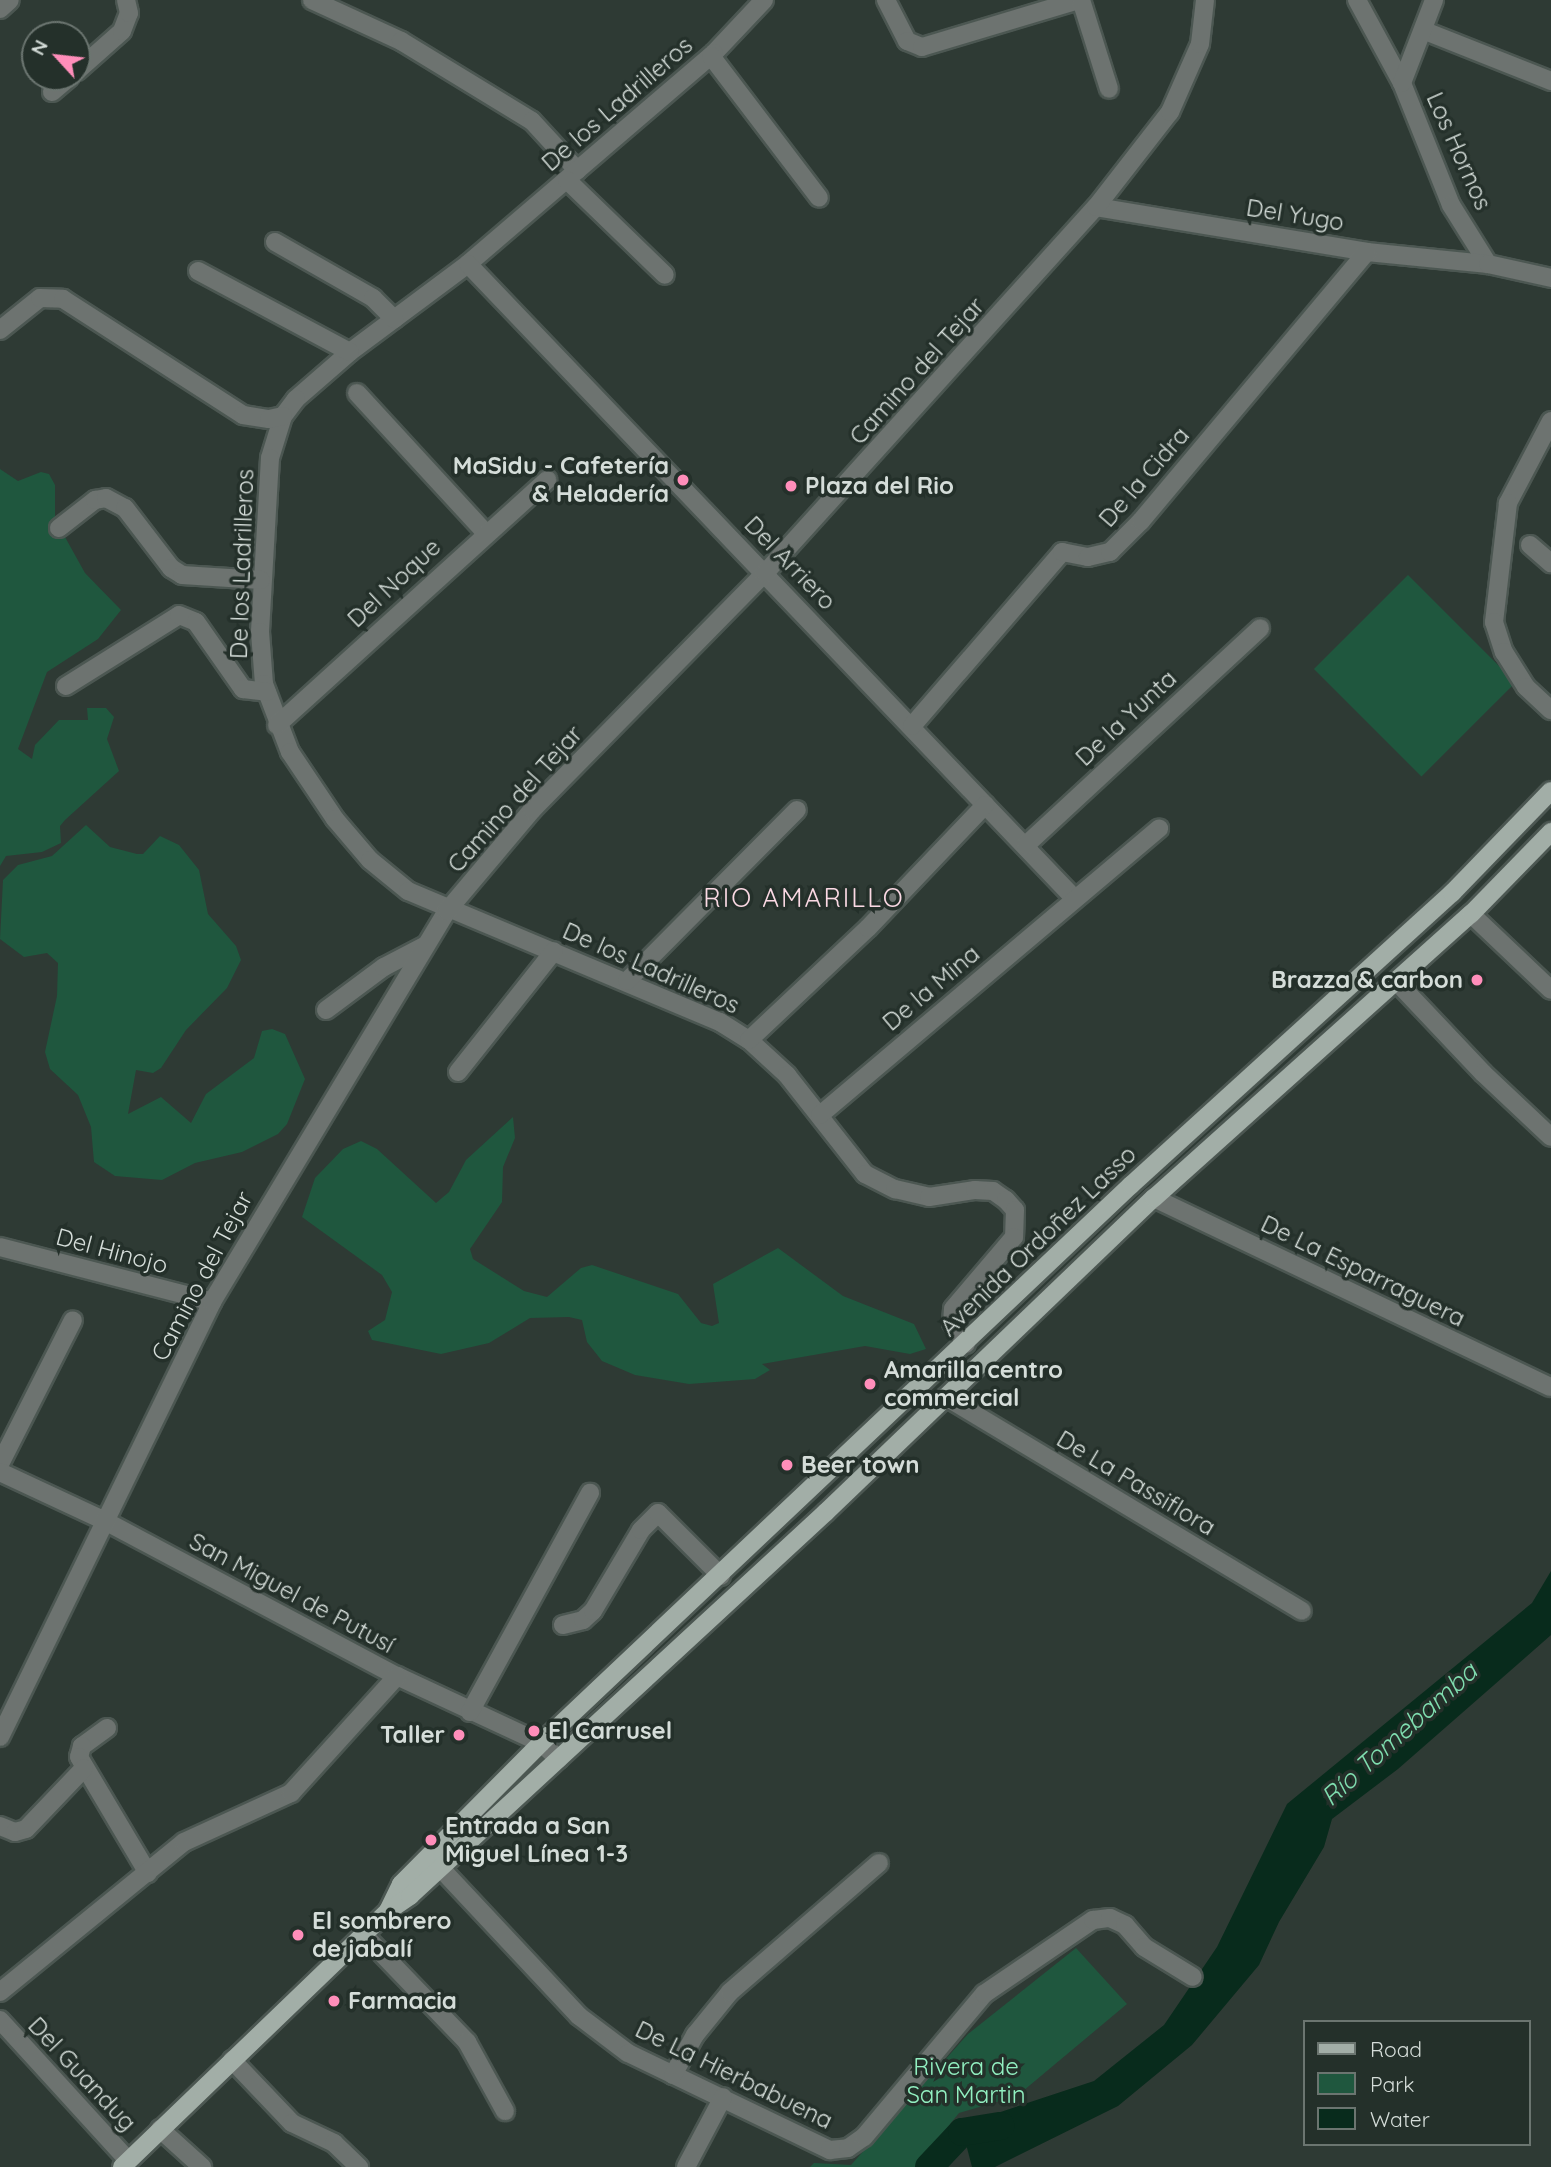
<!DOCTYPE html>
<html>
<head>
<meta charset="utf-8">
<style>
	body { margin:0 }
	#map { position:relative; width:1551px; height:2167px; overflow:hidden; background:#2e3a34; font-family:Quicksand,sans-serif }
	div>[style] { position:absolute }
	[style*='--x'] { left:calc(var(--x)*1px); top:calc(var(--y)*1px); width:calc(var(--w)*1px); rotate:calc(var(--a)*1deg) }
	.green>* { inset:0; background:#1f573e; transform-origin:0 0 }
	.water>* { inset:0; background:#082b1c }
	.river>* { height:28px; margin:-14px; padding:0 14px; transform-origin:14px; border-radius:14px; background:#082b1c }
	.roads { filter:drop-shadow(2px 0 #4c5752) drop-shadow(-2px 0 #4c5752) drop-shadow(0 2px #4c5752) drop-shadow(0 -2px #4c5752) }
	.minor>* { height:18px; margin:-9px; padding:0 9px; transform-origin:9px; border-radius:9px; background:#6d7370 }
	.major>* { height:18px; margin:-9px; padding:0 9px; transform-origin:9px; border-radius:9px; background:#a2aea7 }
	.dots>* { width:19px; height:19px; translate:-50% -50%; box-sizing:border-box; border:4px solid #24302a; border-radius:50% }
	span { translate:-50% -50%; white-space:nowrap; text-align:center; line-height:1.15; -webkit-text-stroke:7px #24302a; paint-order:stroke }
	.street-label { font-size:24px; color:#d5ddd9 }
	.poi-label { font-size:24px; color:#d5ddd9; font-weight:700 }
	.right { translate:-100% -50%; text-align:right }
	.left { translate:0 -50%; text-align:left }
	.park-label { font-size:24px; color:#92f0c1 }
	.neighbourhood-label { font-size:26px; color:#fbd9e4; letter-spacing:2px }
	.water-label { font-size:26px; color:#7fddaf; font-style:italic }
	.legend { position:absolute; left:1303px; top:2020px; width:228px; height:126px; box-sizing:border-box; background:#24302a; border:2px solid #6b7570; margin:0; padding:9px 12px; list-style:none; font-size:21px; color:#d5ddd9 }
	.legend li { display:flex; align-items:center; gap:14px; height:35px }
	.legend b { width:35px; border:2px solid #6b7570 }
	.north { position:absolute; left:21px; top:21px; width:70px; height:70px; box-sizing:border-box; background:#24302a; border:2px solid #6b7570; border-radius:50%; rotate:297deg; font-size:19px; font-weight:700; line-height:28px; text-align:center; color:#d5ddd9 }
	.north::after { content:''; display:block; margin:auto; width:24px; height:32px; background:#ff8eba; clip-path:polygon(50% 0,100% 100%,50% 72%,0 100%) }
</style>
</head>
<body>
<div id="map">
	<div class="green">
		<i style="clip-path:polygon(0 469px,18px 481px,41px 472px,49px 474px,55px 485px,55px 519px,85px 573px,121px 610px,98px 639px,47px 672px,18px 749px,32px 759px,35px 745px,59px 720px,88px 720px,87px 708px,106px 708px,114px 717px,107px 739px,119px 771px,65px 820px,60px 826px,61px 843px,42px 852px,6px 856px,0 866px)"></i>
		<i style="left:1408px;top:575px;width:152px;height:133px;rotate:45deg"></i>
		<i style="clip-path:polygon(86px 825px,110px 847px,137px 854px,143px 854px,160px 836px,179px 845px,199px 870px,208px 914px,236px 946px,241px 960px,227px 988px,186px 1030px,161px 1068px,153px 1073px,136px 1070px,128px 1114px,161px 1097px,191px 1123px,206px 1094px,254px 1058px,262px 1031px,272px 1029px,285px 1034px,305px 1079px,287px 1124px,278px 1134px,242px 1152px,195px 1163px,162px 1180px,115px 1176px,94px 1162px,91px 1127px,78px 1095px,50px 1069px,45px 1052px,57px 996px,58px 963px,47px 953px,24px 957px,0 939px,3px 880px,18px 865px,52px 856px)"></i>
		<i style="clip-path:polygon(513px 1117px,515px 1138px,503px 1167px,502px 1202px,470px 1249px,473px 1259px,524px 1291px,547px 1297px,581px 1268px,592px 1265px,678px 1294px,701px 1323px,712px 1326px,719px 1323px,713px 1284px,778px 1248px,843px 1296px,914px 1324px,926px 1349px,910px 1354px,865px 1346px,762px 1364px,770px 1370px,755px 1379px,689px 1384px,635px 1375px,602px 1361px,587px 1342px,582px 1320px,569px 1317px,530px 1318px,489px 1343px,441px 1354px,372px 1340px,368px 1331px,385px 1320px,392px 1292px,382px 1275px,302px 1217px,315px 1178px,343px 1149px,361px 1141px,377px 1149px,436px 1203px,449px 1192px,466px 1160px)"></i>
		<i style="clip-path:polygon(1076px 1948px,1127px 2004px,1017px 2096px,959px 2113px,915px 2167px,810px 2167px,814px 2163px,851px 2165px,968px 2034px)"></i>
	</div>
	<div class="water">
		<i style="clip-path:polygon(1551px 1571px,1551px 1635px,1398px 1769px,1332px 1819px,1324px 1847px,1279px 1922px,1259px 1965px,1192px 2045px,1118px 2106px,995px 2167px,972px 2167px,961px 2125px,1094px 2081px,1164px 2025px,1217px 1947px,1287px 1804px,1532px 1603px)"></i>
	</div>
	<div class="river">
		<i style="--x:929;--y:2167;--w:48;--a:-46.7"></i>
		<i style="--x:962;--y:2132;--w:39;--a:-9"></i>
	</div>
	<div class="roads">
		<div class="minor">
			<i style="--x:312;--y:0;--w:98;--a:24.7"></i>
			<i style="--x:401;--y:41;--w:153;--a:31.4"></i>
			<i style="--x:532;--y:121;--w:67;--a:47.4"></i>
			<i style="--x:764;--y:0;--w:73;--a:133.3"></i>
			<i style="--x:714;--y:53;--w:324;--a:139.4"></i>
			<i style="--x:468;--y:264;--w:147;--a:143.3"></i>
			<i style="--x:350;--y:352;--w:72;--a:139"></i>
			<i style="--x:296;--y:399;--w:21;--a:127"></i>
			<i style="--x:283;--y:416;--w:44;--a:107.2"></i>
			<i style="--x:270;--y:458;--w:174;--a:93.3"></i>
			<i style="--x:260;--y:632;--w:52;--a:85.6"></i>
			<i style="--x:264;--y:684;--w:73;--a:69.1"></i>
			<i style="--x:290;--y:752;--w:81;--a:56.1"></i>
			<i style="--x:335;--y:819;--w:54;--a:49.5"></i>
			<i style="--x:370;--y:860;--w:49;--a:39.2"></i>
			<i style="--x:408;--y:891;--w:338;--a:22.8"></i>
			<i style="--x:720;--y:1022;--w:34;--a:32"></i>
			<i style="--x:749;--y:1040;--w:52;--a:42.6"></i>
			<i style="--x:787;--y:1075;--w:126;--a:51.8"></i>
			<i style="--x:865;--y:1174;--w:34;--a:27"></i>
			<i style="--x:895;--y:1189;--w:35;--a:13"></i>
			<i style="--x:929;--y:1197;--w:47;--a:-8.7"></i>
			<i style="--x:975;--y:1190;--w:18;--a:3"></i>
			<i style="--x:993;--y:1191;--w:16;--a:35"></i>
			<i style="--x:1006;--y:1200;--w:13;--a:48"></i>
			<i style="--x:1015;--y:1210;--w:27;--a:92"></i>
			<i style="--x:1014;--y:1237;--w:94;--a:130.3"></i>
			<i style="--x:953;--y:1309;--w:14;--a:94"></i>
			<i style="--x:952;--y:1323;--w:25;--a:56"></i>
			<i style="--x:886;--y:0;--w:46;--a:62.9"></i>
			<i style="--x:907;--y:41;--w:16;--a:22"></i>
			<i style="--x:922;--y:47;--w:164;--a:-16.7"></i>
			<i style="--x:1081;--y:0;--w:93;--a:72.5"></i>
			<i style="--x:1357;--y:0;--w:94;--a:61.5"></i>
			<i style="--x:1402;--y:83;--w:131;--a:68.1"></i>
			<i style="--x:1451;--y:205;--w:70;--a:57.9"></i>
			<i style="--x:0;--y:9;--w:13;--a:-42"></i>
			<i style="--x:1425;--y:31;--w:136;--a:21.6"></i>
			<i style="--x:711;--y:56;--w:178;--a:52.7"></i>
			<i style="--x:77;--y:71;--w:60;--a:-41.6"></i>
			<i style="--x:122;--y:31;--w:19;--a:-69"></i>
			<i style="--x:129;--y:13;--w:13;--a:-103"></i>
			<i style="--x:1402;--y:83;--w:89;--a:-68.9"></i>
			<i style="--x:52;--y:92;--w:23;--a:-40"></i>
			<i style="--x:567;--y:180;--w:136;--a:44.1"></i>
			<i style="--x:1096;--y:207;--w:275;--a:9.4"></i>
			<i style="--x:1367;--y:252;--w:122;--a:5.7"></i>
			<i style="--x:1488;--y:264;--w:65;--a:12.5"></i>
			<i style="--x:275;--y:242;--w:113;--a:29.7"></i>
			<i style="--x:373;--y:298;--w:30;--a:45"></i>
			<i style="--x:468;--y:264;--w:877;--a:46.29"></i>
			<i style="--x:198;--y:271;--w:172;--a:28.1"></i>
			<i style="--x:0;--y:330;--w:51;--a:-38.7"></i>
			<i style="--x:40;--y:298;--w:23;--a:2"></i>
			<i style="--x:63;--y:299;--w:214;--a:32.8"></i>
			<i style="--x:243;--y:415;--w:26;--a:9"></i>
			<i style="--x:269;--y:419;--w:14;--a:-12"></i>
			<i style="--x:357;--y:393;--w:189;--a:47.4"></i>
			<i style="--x:1551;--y:421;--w:93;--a:117.7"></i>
			<i style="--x:1508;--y:503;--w:120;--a:96.7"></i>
			<i style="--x:1494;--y:622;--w:32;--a:72"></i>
			<i style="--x:1504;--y:652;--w:41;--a:57.8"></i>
			<i style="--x:1526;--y:687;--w:34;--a:43"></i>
			<i style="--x:59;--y:528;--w:46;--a:-37.9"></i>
			<i style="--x:95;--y:500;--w:11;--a:-10"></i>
			<i style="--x:106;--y:498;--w:21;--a:28"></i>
			<i style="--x:125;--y:508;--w:76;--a:52.5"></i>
			<i style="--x:171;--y:568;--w:13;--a:32"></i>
			<i style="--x:182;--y:575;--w:79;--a:3.6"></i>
			<i style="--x:1530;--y:545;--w:28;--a:41"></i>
			<i style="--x:66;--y:686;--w:133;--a:-32.1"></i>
			<i style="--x:179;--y:615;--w:18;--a:22"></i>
			<i style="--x:196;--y:622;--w:82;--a:55"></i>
			<i style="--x:243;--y:689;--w:24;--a:7"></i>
			<i style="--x:277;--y:725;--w:365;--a:-42.2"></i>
			<i style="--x:912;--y:726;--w:230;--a:-49.2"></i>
			<i style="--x:1062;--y:552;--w:26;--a:11"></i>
			<i style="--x:1088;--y:557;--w:23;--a:-13"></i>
			<i style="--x:1110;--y:552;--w:44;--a:-45"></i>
			<i style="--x:1141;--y:521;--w:351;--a:-50"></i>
			<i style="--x:1026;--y:845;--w:319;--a:-42.8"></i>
			<i style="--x:1471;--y:914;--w:110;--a:43.5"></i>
			<i style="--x:627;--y:981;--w:241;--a:-45.2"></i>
			<i style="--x:1396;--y:981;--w:127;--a:46.6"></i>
			<i style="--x:1483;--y:1073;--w:93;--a:43.3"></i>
			<i style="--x:326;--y:1010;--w:72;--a:-36.6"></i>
			<i style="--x:384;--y:967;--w:47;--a:-27.6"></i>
			<i style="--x:749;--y:1040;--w:163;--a:-43.3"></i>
			<i style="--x:868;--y:928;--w:170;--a:-46.4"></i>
			<i style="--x:458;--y:1072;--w:154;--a:-51.6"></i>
			<i style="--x:820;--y:1115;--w:444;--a:-40.2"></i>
			<i style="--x:1154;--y:1198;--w:439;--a:25.5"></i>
			<i style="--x:0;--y:1247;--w:219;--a:14.5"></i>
			<i style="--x:946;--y:1397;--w:415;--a:31"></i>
			<i style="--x:0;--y:1464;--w:161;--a:-63.1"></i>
			<i style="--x:0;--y:1472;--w:116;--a:25"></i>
			<i style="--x:105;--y:1521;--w:331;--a:28"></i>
			<i style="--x:397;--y:1676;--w:159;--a:25"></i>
			<i style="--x:541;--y:1743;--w:24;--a:42"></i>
			<i style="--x:563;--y:1625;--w:21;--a:-14"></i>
			<i style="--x:583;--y:1620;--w:13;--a:-42"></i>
			<i style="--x:593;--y:1611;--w:94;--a:-59.3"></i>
			<i style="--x:641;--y:1530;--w:24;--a:-45"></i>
			<i style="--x:658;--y:1513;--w:89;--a:45"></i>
			<i style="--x:470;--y:1712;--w:250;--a:-61.3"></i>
			<i style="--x:107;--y:1728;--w:31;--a:144"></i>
			<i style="--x:82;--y:1746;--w:11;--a:105"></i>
			<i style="--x:79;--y:1757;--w:135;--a:59.3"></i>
			<i style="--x:0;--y:1737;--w:484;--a:-64"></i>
			<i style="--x:212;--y:1302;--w:456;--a:-59"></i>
			<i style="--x:447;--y:911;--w:132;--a:-49.9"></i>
			<i style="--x:532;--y:810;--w:332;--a:-45.5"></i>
			<i style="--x:765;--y:573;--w:493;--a:-47.9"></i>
			<i style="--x:1096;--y:207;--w:120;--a:-52.1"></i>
			<i style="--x:1170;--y:112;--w:74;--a:-66.2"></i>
			<i style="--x:1200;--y:44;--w:44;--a:-83.5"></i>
			<i style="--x:0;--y:1826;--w:16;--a:22"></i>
			<i style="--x:15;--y:1832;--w:11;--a:-15"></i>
			<i style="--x:26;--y:1829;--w:84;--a:-46.4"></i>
			<i style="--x:432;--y:1859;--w:215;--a:46.9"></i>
			<i style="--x:579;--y:2016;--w:61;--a:37.1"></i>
			<i style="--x:628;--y:2053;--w:224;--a:25.7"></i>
			<i style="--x:830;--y:2150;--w:18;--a:-6"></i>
			<i style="--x:848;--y:2148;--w:19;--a:-35"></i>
			<i style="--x:864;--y:2137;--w:187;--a:-50"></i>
			<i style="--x:984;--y:1994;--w:132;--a:-34.2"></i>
			<i style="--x:1093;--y:1920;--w:17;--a:-7"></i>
			<i style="--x:1110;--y:1918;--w:17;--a:25"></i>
			<i style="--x:1125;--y:1925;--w:29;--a:49"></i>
			<i style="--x:1144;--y:1947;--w:57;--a:31.5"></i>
			<i style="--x:364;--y:1935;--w:149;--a:46.1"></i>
			<i style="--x:467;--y:2042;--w:79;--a:61.2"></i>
			<i style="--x:0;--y:1992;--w:237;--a:-39.2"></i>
			<i style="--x:184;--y:1842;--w:118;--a:-24.6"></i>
			<i style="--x:291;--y:1793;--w:158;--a:-47.8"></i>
			<i style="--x:0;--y:2020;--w:190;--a:47.6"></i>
			<i style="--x:232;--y:2060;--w:87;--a:46.4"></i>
			<i style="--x:292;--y:2123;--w:47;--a:25.5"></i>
			<i style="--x:334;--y:2143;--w:35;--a:44"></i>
			<i style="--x:673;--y:2075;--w:46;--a:-61.2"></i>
			<i style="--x:695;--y:2035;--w:55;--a:-50.9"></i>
			<i style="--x:730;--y:1992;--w:197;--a:-40.9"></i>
			<i style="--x:160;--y:2129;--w:57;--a:42.1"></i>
			<i style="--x:686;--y:2167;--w:79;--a:-62.1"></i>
		</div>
		<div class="major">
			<i style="--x:388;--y:1911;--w:30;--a:-64"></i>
			<i style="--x:401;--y:1884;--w:199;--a:-45.2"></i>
			<i style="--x:541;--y:1743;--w:812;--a:-43.4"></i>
			<i style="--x:1131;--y:1185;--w:434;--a:-42.3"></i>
			<i style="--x:1452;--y:893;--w:142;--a:-45.9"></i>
			<i style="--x:122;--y:2167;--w:369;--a:-43.9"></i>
			<i style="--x:388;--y:1911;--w:27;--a:-34"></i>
			<i style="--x:410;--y:1896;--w:566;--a:-42.71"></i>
			<i style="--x:826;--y:1512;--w:454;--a:-43.8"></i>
			<i style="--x:1154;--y:1198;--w:426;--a:-41.9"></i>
			<i style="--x:1471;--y:914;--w:115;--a:-45.7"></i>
		</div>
	</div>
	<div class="dots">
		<i style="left:683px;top:480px;background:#ff8eba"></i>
		<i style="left:791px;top:486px;background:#ff8eba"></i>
		<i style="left:1477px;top:980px;background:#ff8eba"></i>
		<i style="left:870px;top:1384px;background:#ff8eba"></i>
		<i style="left:787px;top:1465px;background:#ff8eba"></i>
		<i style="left:534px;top:1731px;background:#ff8eba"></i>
		<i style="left:459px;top:1735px;background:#ff8eba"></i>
		<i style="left:431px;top:1840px;background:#ff8eba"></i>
		<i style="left:298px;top:1935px;background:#ff8eba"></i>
		<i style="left:334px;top:2001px;background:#ff8eba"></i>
	</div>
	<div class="street-label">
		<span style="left:617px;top:104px;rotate:-41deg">De los Ladrilleros</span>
		<span style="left:1459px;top:151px;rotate:66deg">Los Hornos</span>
		<span style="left:1295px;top:215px;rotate:9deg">Del Yugo</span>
		<span style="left:917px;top:371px;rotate:-48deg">Camino del Tejar</span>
		<span style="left:1144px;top:477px;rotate:-49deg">De la Cidra</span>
		<span style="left:790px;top:563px;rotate:46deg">Del Arriero</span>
		<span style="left:242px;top:564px;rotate:-88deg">De los Ladrilleros</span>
		<span style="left:394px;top:583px;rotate:-43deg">Del Noque</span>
		<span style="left:1126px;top:718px;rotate:-43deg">De la Yunta</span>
		<span style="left:515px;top:799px;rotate:-48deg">Camino del Tejar</span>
		<span style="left:651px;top:968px;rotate:24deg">De los Ladrilleros</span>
		<span style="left:931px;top:988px;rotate:-40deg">De la Mina</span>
		<span style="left:1038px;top:1241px;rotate:-44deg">Avenida Ordoñez Lasso</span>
		<span style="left:112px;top:1251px;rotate:15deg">Del Hinojo</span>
		<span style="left:1363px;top:1271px;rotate:26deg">De La Esparraguera</span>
		<span style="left:202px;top:1276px;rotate:-62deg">Camino del Tejar</span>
		<span style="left:1136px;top:1483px;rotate:31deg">De La Passiflora</span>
		<span style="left:292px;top:1593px;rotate:28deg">San Miguel de Putusí</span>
		<span style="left:82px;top:2074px;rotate:47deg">Del Guandug</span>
		<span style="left:734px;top:2075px;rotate:26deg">De La Hierbabuena</span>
	</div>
	<div class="poi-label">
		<span class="right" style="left:669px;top:480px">MaSidu - Cafetería<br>&amp; Heladería</span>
		<span class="left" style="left:805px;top:486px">Plaza del Rio</span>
		<span class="right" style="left:1463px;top:980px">Brazza &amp; carbon</span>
		<span class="left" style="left:884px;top:1384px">Amarilla centro<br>commercial</span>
		<span class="left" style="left:801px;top:1465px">Beer town</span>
		<span class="left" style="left:548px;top:1731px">El Carrusel</span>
		<span class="right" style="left:445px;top:1735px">Taller</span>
		<span class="left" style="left:445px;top:1840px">Entrada a San<br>Miguel Línea 1-3</span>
		<span class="left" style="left:312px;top:1935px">El sombrero<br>de jabalí</span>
		<span class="left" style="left:348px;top:2001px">Farmacia</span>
	</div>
	<div class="park-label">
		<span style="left:966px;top:2081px">Rivera de<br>San Martin</span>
	</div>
	<div class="neighbourhood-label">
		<span style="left:804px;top:898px">RIO AMARILLO</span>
	</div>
	<div class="water-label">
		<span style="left:1399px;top:1734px;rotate:-42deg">Río Tomebamba</span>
	</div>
	<ul class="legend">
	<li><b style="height:9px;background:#a2aea7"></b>Road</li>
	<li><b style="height:19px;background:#1f573e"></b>Park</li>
	<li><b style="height:19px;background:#082b1c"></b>Water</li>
	</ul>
	<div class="north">N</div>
</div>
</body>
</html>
